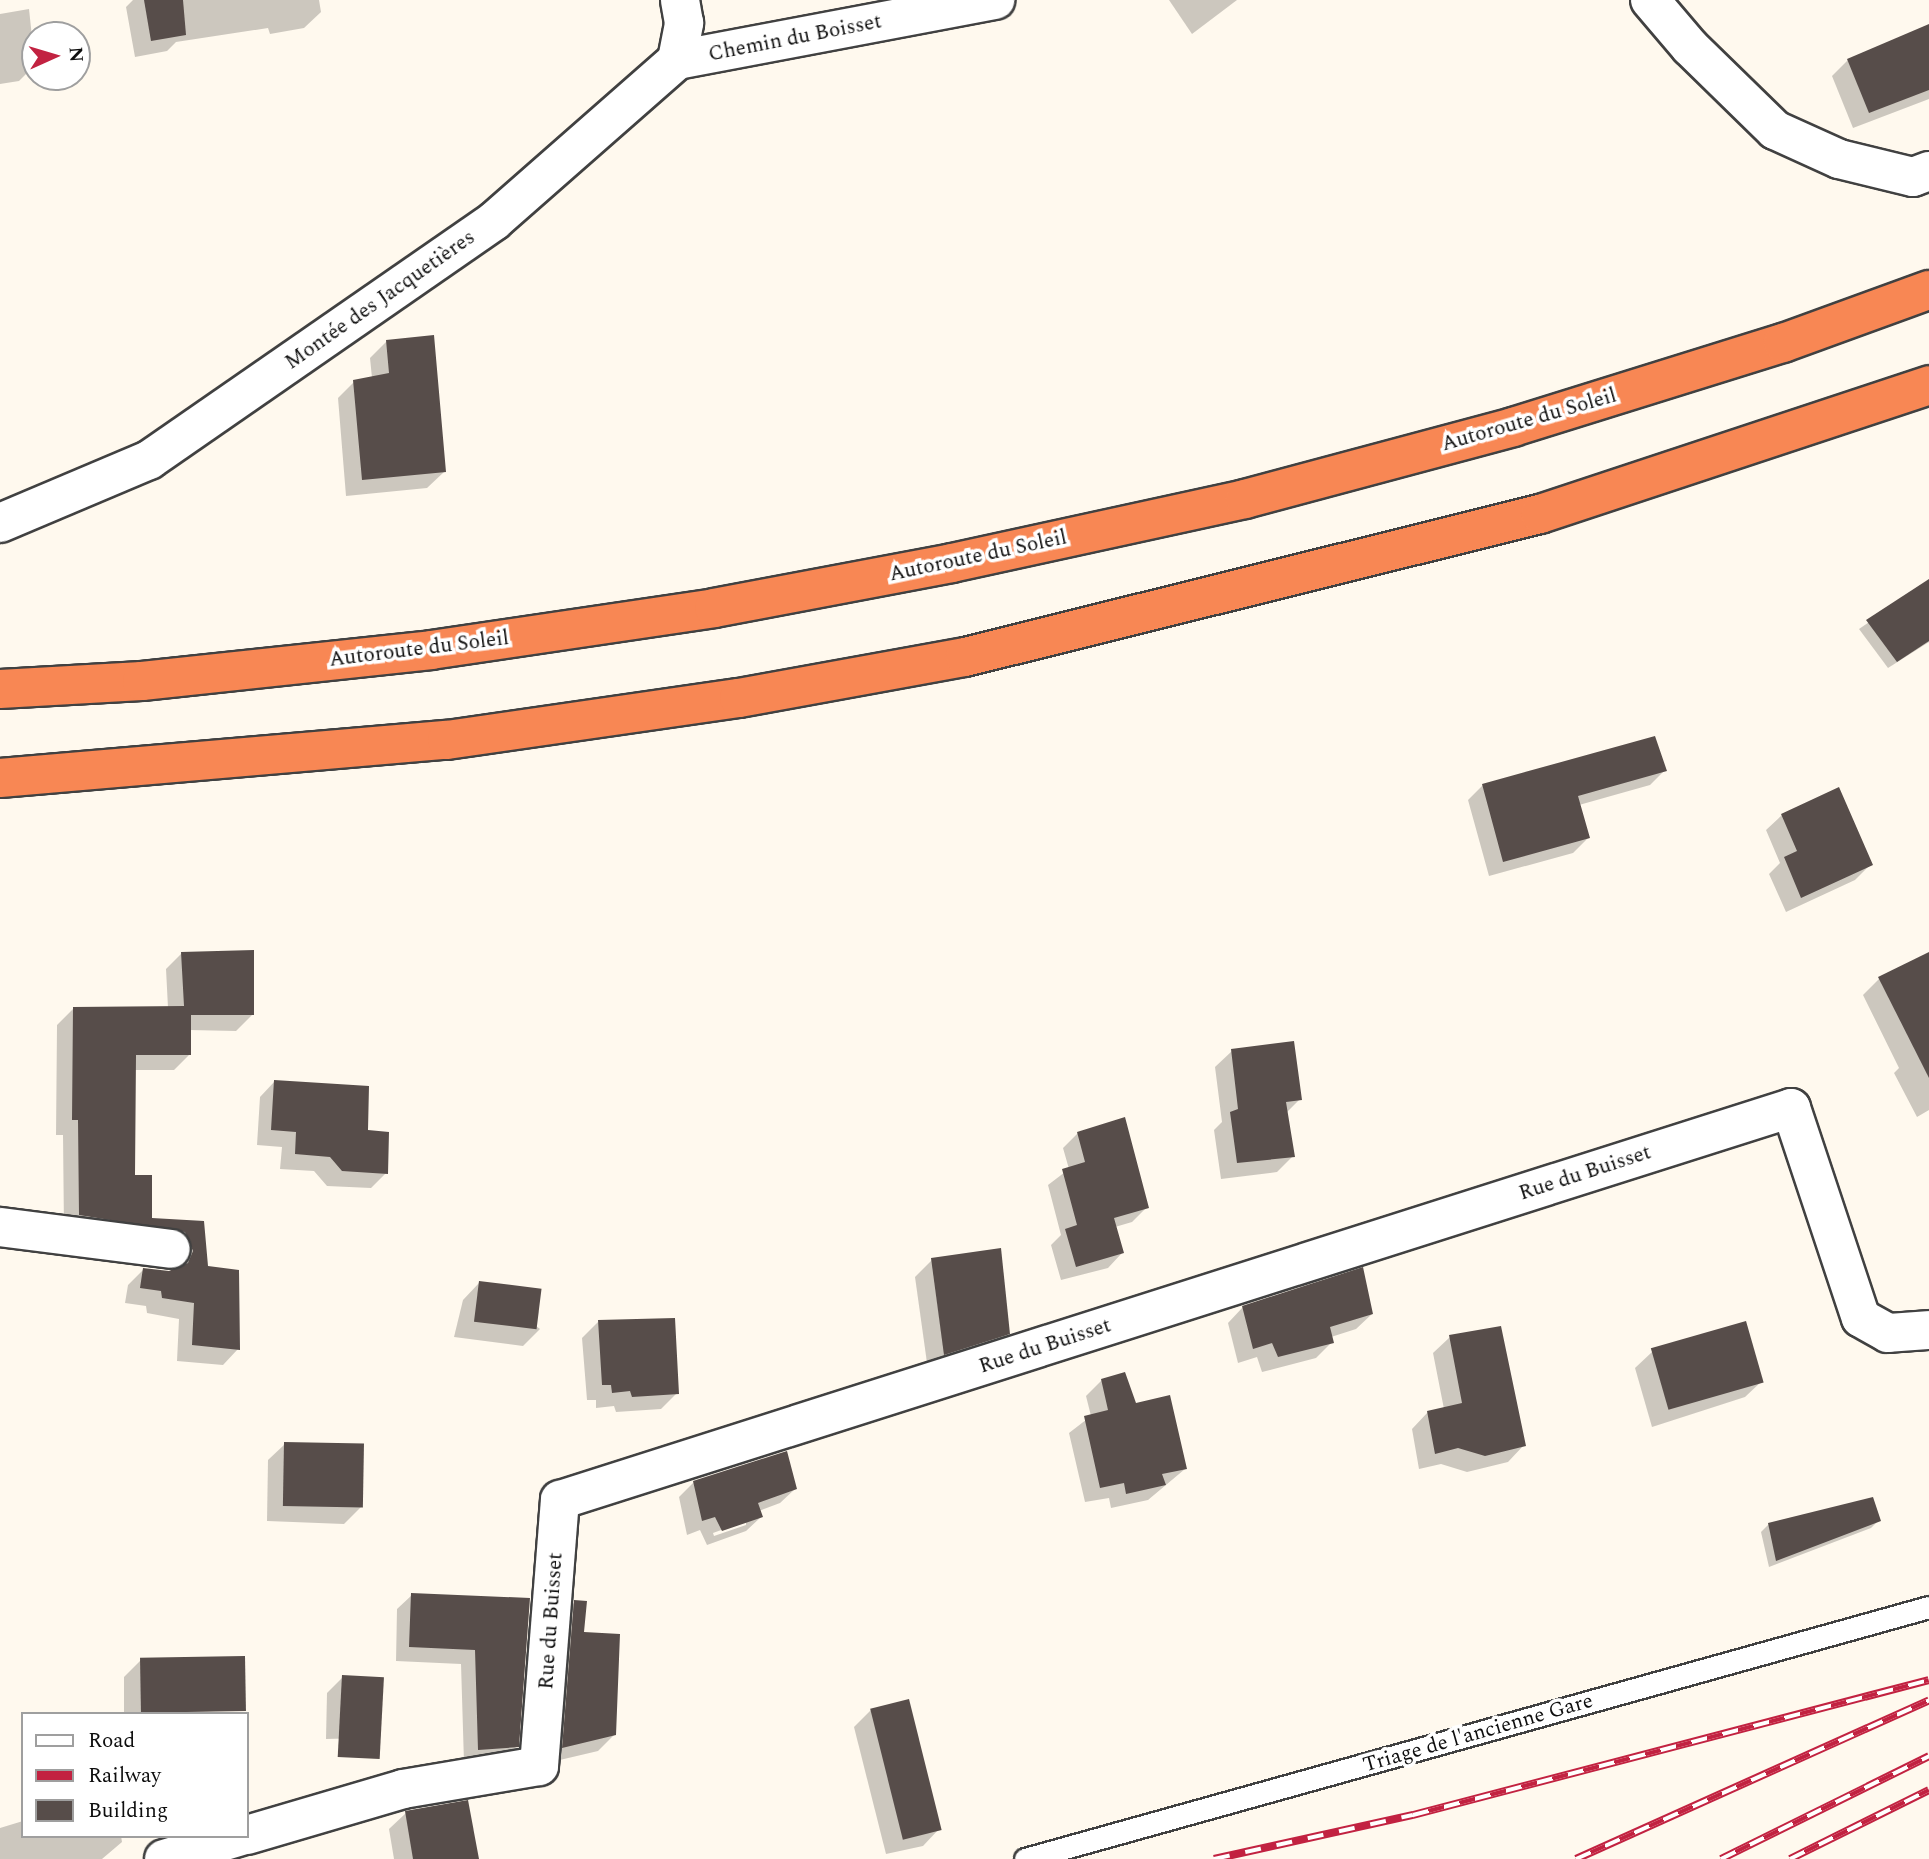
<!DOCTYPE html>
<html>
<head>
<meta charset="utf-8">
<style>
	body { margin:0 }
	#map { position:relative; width:1929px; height:1859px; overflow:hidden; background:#fff9ee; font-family:Spectral,serif }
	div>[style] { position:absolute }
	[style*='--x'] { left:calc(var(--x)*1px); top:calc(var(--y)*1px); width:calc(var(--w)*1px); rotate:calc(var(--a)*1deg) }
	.shadow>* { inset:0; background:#0003 }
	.building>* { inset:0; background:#574d4a; transform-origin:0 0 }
	.roads { filter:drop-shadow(2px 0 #414141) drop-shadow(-2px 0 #414141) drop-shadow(0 2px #414141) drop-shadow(0 -2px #414141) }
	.service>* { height:21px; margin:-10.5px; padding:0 10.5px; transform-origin:10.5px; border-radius:10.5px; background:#fff }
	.minor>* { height:38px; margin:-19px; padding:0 19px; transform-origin:19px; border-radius:19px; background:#fff }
	.motorway>* { height:38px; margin:-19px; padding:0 19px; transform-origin:19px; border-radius:19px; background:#f88754 }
	.rail>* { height:8px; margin-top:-4px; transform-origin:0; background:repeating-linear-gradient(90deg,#fff 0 16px,#c22241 0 32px); box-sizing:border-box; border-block:2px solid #c22241 }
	span { translate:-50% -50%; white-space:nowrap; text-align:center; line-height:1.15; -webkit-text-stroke:7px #fff; paint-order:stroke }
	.street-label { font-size:21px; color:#0e0e0e }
	.legend { position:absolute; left:21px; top:1712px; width:228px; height:126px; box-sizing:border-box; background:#fff; border:2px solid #9f9f9f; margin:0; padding:9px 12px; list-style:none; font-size:21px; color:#0e0e0e }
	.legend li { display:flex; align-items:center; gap:14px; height:35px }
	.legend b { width:35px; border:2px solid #9f9f9f }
	.north { position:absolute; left:21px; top:21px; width:70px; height:70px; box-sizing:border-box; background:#fff; border:2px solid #9f9f9f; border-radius:50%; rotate:86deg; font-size:19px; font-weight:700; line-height:28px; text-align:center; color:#0e0e0e }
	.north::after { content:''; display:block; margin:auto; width:24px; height:32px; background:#c22241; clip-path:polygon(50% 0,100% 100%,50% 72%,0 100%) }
</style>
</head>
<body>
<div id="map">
	<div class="shadow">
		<i style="clip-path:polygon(133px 0,319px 0,321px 12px,304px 28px,270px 34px,268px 28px,176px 42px,167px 51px,135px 57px,126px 7px)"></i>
		<i style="clip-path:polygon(1169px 0,1237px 0,1192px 34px)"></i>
		<i style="clip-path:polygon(29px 9px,35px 65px,19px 81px,0 84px,0 14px)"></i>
		<i style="clip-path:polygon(1929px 26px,1929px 99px,1853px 128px,1832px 76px,1848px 60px)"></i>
		<i style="clip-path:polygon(387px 341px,444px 472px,427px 488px,346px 496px,338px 398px,354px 382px,372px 378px,370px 358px)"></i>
		<i style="clip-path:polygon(1929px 581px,1929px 642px,1888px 668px,1859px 629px)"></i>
		<i style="clip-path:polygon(1665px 770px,1650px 785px,1579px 805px,1588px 838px,1573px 853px,1489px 876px,1468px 800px,1483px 785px)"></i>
		<i style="clip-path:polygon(1782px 815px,1871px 864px,1855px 880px,1786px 912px,1769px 874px,1780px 863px,1766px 830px)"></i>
		<i style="clip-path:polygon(182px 953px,252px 1015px,236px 1031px,189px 1030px,189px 1055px,174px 1070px,134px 1070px,133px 1176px,150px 1220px,203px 1222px,206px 1268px,238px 1349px,223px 1365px,177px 1361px,179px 1319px,147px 1313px,146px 1306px,125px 1303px,128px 1285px,144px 1269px,169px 1272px,178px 1269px,169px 1247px,64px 1231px,63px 1135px,56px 1135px,57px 1025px,73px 1009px,168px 1008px,166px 969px)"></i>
		<i style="clip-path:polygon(1929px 957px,1929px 1110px,1917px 1117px,1894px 1073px,1899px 1068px,1863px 995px,1879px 979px)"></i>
		<i style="clip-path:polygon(1232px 1051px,1300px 1099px,1286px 1113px,1293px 1156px,1277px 1172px,1221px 1179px,1214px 1130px,1222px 1122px,1215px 1067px)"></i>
		<i style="clip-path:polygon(275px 1081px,367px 1131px,386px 1173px,371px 1188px,327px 1186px,314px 1171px,280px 1169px,282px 1147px,257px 1145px,260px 1097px)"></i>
		<i style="clip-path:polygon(1078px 1133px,1147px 1207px,1132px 1222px,1115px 1227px,1122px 1253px,1108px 1268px,1061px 1280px,1051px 1245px,1061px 1235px,1048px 1185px,1069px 1169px,1063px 1148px)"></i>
		<i style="clip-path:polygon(932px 1260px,1008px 1333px,992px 1350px,928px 1370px,915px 1277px)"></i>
		<i style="clip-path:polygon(479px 1283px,540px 1329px,523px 1346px,454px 1337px,463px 1300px)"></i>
		<i style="clip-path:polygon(1243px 1307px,1372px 1314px,1356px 1329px,1331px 1337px,1332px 1342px,1316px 1358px,1262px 1372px,1257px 1357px,1238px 1363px,1228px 1323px)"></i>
		<i style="clip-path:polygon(598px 1322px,677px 1393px,661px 1409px,616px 1412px,614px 1406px,596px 1408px,596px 1400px,587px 1400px,582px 1338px)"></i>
		<i style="clip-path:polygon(1450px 1337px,1524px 1445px,1508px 1462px,1467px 1472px,1441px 1464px,1419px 1469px,1412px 1429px,1428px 1412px,1444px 1409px,1433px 1353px)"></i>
		<i style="clip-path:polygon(1652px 1352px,1762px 1381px,1745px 1397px,1652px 1427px,1635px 1368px)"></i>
		<i style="clip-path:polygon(1102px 1380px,1185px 1469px,1148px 1500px,1111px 1508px,1109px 1498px,1085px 1502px,1069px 1433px,1091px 1416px,1086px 1396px)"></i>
		<i style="clip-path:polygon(285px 1444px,361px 1507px,344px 1524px,267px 1521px,268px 1460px)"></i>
		<i style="clip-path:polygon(evenodd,694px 1482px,795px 1489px,780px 1503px,759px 1511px,761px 1517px,746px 1531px,707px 1545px,700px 1530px,687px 1535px,679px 1497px,694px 1482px,746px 1521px,746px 1525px,714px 1536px,713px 1533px,746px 1521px)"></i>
		<i style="clip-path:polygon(1879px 1520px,1871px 1528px,1769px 1567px,1761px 1532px,1769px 1524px)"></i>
		<i style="clip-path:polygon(412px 1595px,528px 1600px,517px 1746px,502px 1761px,464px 1763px,461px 1664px,396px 1661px,397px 1609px)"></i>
		<i style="clip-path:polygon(575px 1602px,614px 1735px,598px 1751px,547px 1763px,558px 1618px)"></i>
		<i style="clip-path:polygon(141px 1660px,244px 1710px,124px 1714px,124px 1677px)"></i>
		<i style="clip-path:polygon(343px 1677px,364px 1738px,326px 1739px,327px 1693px)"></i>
		<i style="clip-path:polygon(871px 1710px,939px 1829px,923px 1846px,886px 1854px,854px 1727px)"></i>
		<i style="clip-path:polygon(406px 1813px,477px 1859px,394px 1859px,389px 1829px)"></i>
		<i style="clip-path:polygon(23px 1821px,23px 1836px,121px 1836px,122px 1842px,102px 1859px,0 1859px,0 1828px)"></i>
	</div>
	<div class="building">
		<i style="clip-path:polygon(144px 0,183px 0,186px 35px,151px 41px)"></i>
		<i style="clip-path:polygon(1929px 24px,1929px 90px,1869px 113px,1847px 59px)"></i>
		<i style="clip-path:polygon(434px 335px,446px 472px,362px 480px,353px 380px,389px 373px,386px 340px)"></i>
		<i style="clip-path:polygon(1929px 579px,1929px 641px,1897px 662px,1866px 620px)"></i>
		<i style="clip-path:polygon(1655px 736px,1667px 771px,1578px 796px,1590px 838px,1503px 862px,1482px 784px)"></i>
		<i style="clip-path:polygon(1839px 787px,1873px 865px,1801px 898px,1784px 857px,1797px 851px,1781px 814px)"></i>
		<i style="clip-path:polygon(254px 950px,254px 1015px,191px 1015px,191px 1055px,136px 1055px,135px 1175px,152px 1175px,152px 1218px,204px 1221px,208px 1266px,239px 1270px,240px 1350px,192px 1345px,194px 1303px,162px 1298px,161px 1291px,140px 1288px,143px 1268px,169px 1271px,188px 1263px,193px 1251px,185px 1232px,79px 1215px,78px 1120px,72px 1120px,73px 1007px,184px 1006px,181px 952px)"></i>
		<i style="clip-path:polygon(1929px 952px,1929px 1078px,1878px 977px)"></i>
		<i style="clip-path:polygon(1294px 1041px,1302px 1100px,1286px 1102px,1295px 1157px,1237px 1163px,1230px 1112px,1238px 1109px,1231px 1049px)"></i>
		<i style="clip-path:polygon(274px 1080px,369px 1086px,368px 1130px,389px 1132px,388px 1174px,342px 1171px,330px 1157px,295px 1154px,296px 1132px,271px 1130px)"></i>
		<i style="clip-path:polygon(1125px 1117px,1149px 1208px,1114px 1218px,1124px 1253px,1076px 1267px,1065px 1229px,1077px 1225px,1062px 1169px,1085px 1162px,1077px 1132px)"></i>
		<i style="clip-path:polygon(1001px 1248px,1010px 1334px,944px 1355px,931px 1258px)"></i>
		<i style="clip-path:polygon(1363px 1267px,1373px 1314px,1330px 1327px,1334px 1343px,1278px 1357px,1272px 1343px,1253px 1349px,1242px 1306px)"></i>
		<i style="left:479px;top:1281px;width:63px;height:41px;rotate:7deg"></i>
		<i style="clip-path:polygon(675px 1318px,679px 1394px,632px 1397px,630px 1391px,612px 1393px,611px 1385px,602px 1385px,598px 1320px)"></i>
		<i style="left:1746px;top:1321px;width:64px;height:99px;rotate:74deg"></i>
		<i style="clip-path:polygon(1501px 1326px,1526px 1446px,1485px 1456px,1458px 1448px,1435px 1454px,1427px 1411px,1462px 1403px,1449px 1335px)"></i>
		<i style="clip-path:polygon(1125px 1372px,1136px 1403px,1170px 1395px,1187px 1469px,1162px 1474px,1166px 1485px,1126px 1494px,1124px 1483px,1100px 1488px,1084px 1416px,1108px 1410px,1101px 1379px)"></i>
		<i style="left:284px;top:1442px;width:80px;height:64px;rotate:1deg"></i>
		<i style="clip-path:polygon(787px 1451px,797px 1489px,758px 1503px,763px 1517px,722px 1531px,715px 1517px,702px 1521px,693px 1481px)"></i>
		<i style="clip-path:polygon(1873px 1497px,1881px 1521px,1776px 1561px,1768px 1523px)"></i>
		<i style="clip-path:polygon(411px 1593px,530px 1598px,519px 1747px,478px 1750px,475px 1650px,409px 1647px)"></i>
		<i style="clip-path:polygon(574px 1600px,587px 1601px,584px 1632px,620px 1634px,616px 1735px,562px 1748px)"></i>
		<i style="left:245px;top:1656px;width:55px;height:105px;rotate:89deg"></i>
		<i style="left:342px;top:1675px;width:42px;height:82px;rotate:3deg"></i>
		<i style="left:909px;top:1699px;width:135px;height:40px;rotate:76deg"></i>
		<i style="clip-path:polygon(468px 1800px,479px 1859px,413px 1859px,405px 1811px)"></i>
	</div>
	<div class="roads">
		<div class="service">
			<i style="--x:1025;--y:1859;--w:938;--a:-15.58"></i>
		</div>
		<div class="minor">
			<i style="--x:1650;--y:0;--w:62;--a:49.6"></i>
			<i style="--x:1690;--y:47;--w:119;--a:44.3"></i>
			<i style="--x:1775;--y:130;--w:70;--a:24.4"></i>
			<i style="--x:1839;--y:159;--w:76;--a:13.7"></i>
			<i style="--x:1913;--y:177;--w:17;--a:-21"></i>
			<i style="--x:677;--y:60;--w:324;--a:-10.7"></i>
			<i style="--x:0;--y:523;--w:162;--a:-22.9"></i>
			<i style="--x:149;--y:460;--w:420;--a:-34.7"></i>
			<i style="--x:494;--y:221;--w:244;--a:-41.3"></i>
			<i style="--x:677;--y:60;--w:38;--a:-79"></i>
			<i style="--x:684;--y:23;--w:23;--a:-100"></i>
			<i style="--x:0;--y:1227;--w:172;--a:7.3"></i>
			<i style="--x:247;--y:1835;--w:163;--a:-16.4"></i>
			<i style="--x:403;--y:1789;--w:138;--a:-9.6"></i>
			<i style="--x:539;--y:1766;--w:267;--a:-85.5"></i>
			<i style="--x:560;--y:1500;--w:1292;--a:-17.66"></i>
			<i style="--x:1791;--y:1108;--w:221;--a:71.6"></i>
			<i style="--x:1861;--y:1318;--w:31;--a:29"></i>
			<i style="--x:1888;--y:1333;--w:41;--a:-4.2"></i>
			<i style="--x:164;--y:1859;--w:80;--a:-16.6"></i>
		</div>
		<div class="motorway">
			<i style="--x:0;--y:689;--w:142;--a:-3.2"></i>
			<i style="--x:142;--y:681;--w:291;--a:-6.1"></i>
			<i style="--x:431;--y:650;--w:286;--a:-8.4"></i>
			<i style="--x:714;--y:608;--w:242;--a:-10.7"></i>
			<i style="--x:952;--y:563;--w:300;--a:-12.3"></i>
			<i style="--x:1245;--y:499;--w:278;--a:-15"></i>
			<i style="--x:1513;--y:427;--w:283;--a:-17.3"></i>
			<i style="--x:1783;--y:343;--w:155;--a:-20"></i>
			<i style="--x:0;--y:778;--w:449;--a:-4.9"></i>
			<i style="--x:447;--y:740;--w:295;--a:-8.2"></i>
			<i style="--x:739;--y:698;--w:230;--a:-10.3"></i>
			<i style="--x:965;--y:657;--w:593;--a:-13.97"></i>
			<i style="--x:1540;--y:514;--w:410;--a:-18.3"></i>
		</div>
	</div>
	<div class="rail">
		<i style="--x:1214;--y:1859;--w:204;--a:-12.5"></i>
		<i style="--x:1413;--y:1815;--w:533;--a:-14.66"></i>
		<i style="--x:1576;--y:1859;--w:387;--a:-24.2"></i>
		<i style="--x:1721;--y:1859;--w:232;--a:-26.3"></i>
		<i style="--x:1790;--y:1859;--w:155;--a:-26.4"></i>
	</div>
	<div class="street-label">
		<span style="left:795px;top:38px;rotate:-11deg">Chemin du Boisset</span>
		<span style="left:380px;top:300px;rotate:-35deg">Montée des Jacquetières</span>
		<span style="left:1529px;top:420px;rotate:-16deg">Autoroute du Soleil</span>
		<span style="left:978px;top:556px;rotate:-12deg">Autoroute du Soleil</span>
		<span style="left:419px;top:649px;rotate:-7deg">Autoroute du Soleil</span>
		<span style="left:1585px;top:1173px;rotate:-18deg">Rue du Buisset</span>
		<span style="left:1045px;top:1346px;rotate:-18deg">Rue du Buisset</span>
		<span style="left:551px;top:1621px;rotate:-86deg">Rue du Buisset</span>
		<span style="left:1478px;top:1733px;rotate:-16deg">Triage de l'ancienne Gare</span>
	</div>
	<ul class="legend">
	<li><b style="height:9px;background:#fff"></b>Road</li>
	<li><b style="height:9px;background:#c22241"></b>Railway</li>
	<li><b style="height:19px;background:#574d4a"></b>Building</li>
	</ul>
	<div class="north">N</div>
</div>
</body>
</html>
